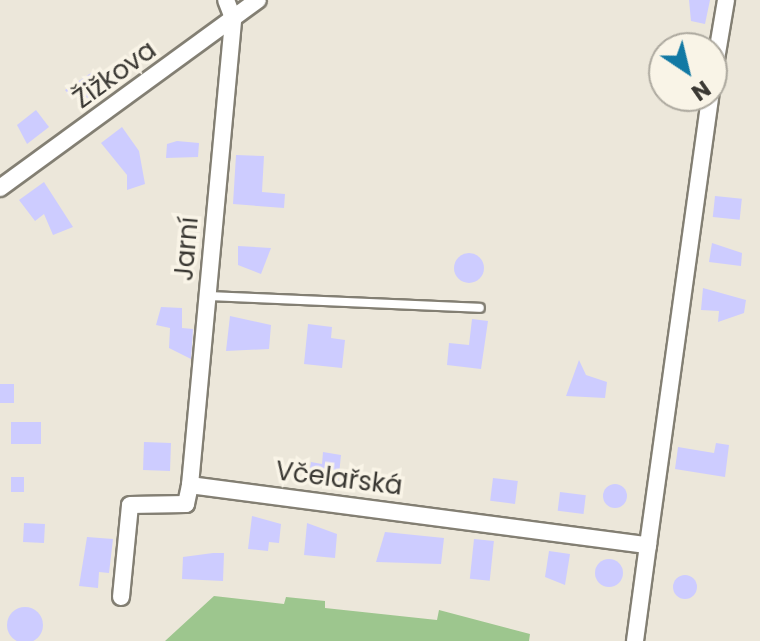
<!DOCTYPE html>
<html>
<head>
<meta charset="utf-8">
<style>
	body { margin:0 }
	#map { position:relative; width:760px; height:641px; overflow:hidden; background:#ece7da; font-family:Poppins,sans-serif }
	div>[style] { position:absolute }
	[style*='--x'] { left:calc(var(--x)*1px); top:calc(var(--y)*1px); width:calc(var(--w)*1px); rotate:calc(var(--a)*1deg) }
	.green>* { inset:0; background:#9dc68e }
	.building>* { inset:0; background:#cdccff; transform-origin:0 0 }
	.round { border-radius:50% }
	.roads { filter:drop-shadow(2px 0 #837f73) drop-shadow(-2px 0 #837f73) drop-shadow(0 2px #837f73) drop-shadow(0 -2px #837f73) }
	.lane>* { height:8px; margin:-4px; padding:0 4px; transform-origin:4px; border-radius:4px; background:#fff }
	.street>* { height:16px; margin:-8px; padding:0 8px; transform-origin:8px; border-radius:8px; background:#fff }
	span { translate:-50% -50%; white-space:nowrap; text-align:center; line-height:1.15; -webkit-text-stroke:7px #f9f4e7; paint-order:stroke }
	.street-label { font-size:26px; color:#3a3833 }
	.north { position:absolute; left:648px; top:32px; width:80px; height:80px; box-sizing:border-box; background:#f9f4e7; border:2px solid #ada99f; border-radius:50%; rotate:145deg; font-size:22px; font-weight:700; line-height:32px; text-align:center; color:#3a3833 }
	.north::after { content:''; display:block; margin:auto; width:28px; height:36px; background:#1279a4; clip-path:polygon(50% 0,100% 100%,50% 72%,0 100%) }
</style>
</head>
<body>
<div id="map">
	<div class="green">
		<i style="clip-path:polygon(214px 596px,284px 604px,286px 597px,325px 601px,325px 608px,437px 620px,439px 610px,530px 634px,529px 641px,165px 641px)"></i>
	</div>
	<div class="building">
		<i style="clip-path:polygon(689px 0,710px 0,705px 24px,691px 21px)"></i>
		<i style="clip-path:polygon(94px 71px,106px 86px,89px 99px,80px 93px,72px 99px,65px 90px)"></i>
		<i style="clip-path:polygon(36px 110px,49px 127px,27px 144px,17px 125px)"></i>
		<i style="clip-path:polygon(122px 127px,139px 151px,145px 184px,127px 190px,127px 175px,101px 143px)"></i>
		<i style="clip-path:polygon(177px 141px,199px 143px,198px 157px,166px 158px,167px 144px)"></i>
		<i style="clip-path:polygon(236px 155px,264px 156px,262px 192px,285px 194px,284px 208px,233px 204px)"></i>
		<i style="clip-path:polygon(44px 182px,73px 227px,53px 235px,44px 214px,35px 221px,19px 200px)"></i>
		<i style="left:715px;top:196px;width:27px;height:21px;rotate:6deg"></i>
		<i style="clip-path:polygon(712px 243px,742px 253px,741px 266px,709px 262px)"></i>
		<i style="clip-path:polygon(238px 246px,271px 248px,261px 274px,238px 265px)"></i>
		<i class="round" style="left:454px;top:253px;width:30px;height:30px"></i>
		<i style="clip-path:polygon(703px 288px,746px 300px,744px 313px,718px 322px,719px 311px,701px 310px)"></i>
		<i style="clip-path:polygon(161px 307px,182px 308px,182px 328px,193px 329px,191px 359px,169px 348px,170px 328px,156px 325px)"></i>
		<i style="clip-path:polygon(230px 316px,271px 325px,269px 349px,226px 351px)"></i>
		<i style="clip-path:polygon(472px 319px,488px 321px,481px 369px,447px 365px,449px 343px,469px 345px)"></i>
		<i style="clip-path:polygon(308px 324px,332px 327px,331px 338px,345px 340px,342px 368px,304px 364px)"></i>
		<i style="clip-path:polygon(579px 360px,586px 375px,607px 382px,605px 398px,566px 396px)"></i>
		<i style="left:0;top:384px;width:14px;height:19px"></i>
		<i style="left:11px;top:422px;width:30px;height:22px"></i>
		<i style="left:144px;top:442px;width:27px;height:28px;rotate:2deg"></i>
		<i style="clip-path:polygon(716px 443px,729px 445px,725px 477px,675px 469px,678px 447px,714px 453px)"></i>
		<i style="clip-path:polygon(323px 452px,341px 455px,338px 484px,308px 480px,311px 462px,322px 464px)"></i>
		<i style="left:11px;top:477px;width:13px;height:15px"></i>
		<i style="left:493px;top:478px;width:25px;height:23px;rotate:7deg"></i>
		<i class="round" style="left:603px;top:484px;width:24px;height:24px"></i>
		<i style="left:560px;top:492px;width:26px;height:19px;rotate:7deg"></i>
		<i style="clip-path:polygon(252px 516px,281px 524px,279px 543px,269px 542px,268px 551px,248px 549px)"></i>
		<i style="left:24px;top:523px;width:21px;height:19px;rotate:3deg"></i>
		<i style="clip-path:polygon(307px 523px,337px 534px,335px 558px,304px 555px)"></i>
		<i style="clip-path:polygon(385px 532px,444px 538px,441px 564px,376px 562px)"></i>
		<i style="clip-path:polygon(87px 537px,113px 539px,109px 573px,99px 572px,98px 588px,79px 586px)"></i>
		<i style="left:474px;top:539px;width:20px;height:40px;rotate:6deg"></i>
		<i style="clip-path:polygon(549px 551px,570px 554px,565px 585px,545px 577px)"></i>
		<i style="clip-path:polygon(213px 553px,224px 553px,223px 581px,182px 579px,183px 557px)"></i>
		<i class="round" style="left:595px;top:559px;width:28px;height:28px"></i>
		<i class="round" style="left:673px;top:575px;width:24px;height:24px"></i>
		<i class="round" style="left:7px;top:607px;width:36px;height:36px"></i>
	</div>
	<div class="roads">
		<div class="lane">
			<i style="--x:207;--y:296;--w:273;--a:2.5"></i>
		</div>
		<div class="street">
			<i style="--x:712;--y:83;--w:84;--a:-80.4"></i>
			<i style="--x:0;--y:188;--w:319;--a:-36.1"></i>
			<i style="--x:190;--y:485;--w:462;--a:7.5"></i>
			<i style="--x:648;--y:545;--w:453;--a:-82.1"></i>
			<i style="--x:121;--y:597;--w:92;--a:-84.4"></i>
			<i style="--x:130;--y:505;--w:56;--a:-1"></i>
			<i style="--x:186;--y:504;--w:19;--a:-78"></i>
			<i style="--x:190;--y:485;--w:469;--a:-84.7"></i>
			<i style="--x:233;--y:18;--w:19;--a:-111"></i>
			<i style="--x:635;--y:641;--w:97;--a:-82.3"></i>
		</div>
	</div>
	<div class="street-label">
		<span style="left:115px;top:75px;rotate:-36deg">Žižkova</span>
		<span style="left:187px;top:249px;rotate:-85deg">Jarní</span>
		<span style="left:339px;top:479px;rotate:7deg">Včelařská</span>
	</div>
	<div class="north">N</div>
</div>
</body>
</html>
